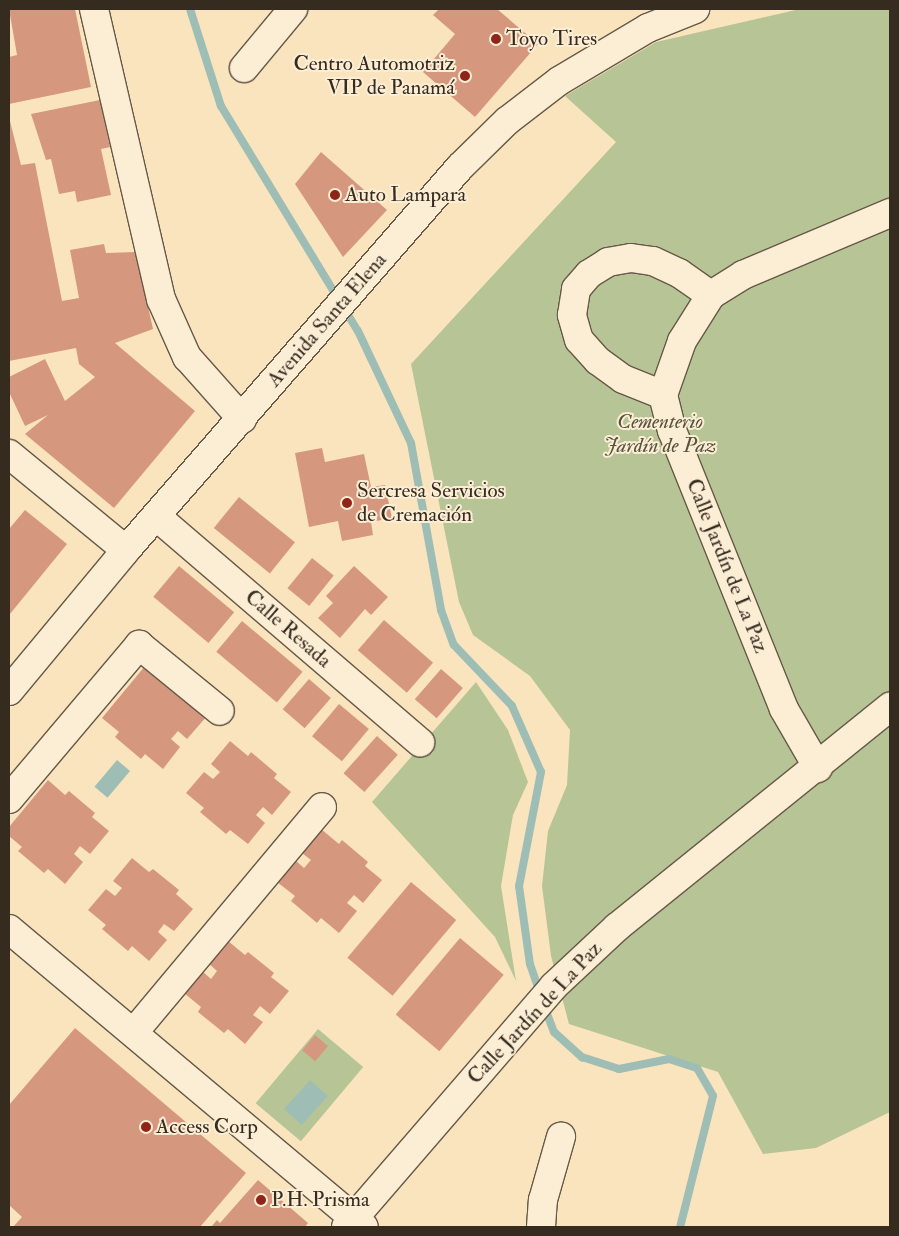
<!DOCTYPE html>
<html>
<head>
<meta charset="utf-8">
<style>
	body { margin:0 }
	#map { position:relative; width:899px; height:1236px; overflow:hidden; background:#fae4be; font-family:"IM FELL Double Pica",serif }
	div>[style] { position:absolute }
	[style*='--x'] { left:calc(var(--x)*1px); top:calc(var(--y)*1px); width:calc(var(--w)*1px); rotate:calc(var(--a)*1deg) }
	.green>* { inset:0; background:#b7c596; transform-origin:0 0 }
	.water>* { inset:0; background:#9ebeb5; transform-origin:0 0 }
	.stream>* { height:8px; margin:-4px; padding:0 4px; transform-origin:4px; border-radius:4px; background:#9ebeb5 }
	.building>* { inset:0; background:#d6977f; transform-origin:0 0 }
	.roads { filter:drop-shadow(1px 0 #665947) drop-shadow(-1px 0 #665947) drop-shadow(0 1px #665947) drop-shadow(0 -1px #665947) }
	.minor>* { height:28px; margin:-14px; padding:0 14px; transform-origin:14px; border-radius:14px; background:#fcedd5 }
	.dots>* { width:14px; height:14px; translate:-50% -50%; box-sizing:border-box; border:2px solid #fcedd5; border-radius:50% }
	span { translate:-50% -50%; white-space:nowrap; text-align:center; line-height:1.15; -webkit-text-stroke:4px #fcedd5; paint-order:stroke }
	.poi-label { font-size:21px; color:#352b1f }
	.left { translate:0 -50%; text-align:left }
	.right { translate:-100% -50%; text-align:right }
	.street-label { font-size:21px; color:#352b1f }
	.park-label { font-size:21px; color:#56523d; font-style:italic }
	.frame { position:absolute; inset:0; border:10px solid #352b1f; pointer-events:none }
</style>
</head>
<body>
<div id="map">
	<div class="green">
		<i style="clip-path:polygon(800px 9px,890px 9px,890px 1112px,816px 1148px,763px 1154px,718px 1072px,569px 1024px,551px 956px,542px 886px,548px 831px,567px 785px,570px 730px,530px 676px,473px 635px,459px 602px,411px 364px,616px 142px,565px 96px,656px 42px)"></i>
		<i style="clip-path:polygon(476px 682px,508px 730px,528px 782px,513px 815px,501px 886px,516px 981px,495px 937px,372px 802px)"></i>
		<i style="left:318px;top:1029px;width:59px;height:97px;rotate:40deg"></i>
	</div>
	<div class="water">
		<i style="left:117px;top:760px;width:17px;height:35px;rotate:40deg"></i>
		<i style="left:310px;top:1080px;width:24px;height:39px;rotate:42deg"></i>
	</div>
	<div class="stream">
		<i style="--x:190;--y:9;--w:102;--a:72.3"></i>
		<i style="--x:221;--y:106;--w:263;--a:58.7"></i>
		<i style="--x:358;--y:331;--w:124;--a:64.7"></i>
		<i style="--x:411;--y:443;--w:170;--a:79.8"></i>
		<i style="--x:441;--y:610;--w:37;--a:70"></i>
		<i style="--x:454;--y:645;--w:84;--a:46.4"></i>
		<i style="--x:512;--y:706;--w:72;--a:66.3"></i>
		<i style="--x:541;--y:772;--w:116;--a:100.9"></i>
		<i style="--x:519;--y:886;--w:79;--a:82"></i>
		<i style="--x:530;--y:964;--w:31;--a:71"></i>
		<i style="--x:544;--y:1006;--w:28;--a:69"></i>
		<i style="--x:554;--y:1032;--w:38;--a:42"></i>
		<i style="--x:582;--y:1057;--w:39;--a:18"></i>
		<i style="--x:619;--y:1069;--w:51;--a:-11.3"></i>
		<i style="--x:669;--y:1059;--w:29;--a:18"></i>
		<i style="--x:697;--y:1068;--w:32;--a:60"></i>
		<i style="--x:713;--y:1096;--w:135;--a:104.1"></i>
	</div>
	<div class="building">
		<i style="clip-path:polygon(9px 9px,75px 9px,91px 87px,9px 104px,9px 57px,17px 55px)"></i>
		<i style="clip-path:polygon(439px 9px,497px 9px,538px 44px,475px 117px,423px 72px,455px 34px,433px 15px)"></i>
		<i style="clip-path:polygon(100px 100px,110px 147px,101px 149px,111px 195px,77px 202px,75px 191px,59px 194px,51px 159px,46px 160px,31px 114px)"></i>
		<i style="clip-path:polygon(9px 117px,21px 165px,35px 163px,62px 301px,79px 298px,70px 250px,104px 244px,106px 253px,136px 252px,153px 329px,115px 343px,195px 411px,114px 508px,25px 434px,48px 415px,25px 426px,9px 392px,9px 377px,45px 359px,65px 401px,95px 377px,79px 364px,76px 348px,9px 361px)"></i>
		<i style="clip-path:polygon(321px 152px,387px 210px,343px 257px,295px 184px)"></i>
		<i style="clip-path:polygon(322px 448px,325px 462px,364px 454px,371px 487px,385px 485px,392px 518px,371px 522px,373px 535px,342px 541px,338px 521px,309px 527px,295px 453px)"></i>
		<i style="left:239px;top:497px;width:72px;height:40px;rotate:39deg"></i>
		<i style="clip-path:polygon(25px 510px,67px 544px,10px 614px,9px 529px)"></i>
		<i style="left:312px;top:558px;width:28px;height:39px;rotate:39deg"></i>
		<i style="left:179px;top:566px;width:72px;height:40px;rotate:40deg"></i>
		<i style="clip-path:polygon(354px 566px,388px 597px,371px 615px,365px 609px,340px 638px,318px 618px,333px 603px,326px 596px)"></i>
		<i style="left:384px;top:620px;width:65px;height:40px;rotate:41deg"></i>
		<i style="left:242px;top:621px;width:79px;height:40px;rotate:40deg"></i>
		<i style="clip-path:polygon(145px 666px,207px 716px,187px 739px,178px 731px,171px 739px,180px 747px,163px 769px,145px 754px,141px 759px,115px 737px,119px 732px,102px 718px)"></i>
		<i style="left:441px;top:669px;width:29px;height:40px;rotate:41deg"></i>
		<i style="left:309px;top:679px;width:29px;height:40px;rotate:41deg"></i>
		<i style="left:339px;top:704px;width:39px;height:42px;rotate:40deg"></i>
		<i style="left:377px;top:736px;width:28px;height:50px;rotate:42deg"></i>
		<i style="clip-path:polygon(230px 741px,248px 756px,251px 752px,277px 774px,274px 778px,291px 792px,272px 815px,263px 807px,256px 815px,265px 823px,248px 844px,230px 830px,226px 834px,200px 812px,204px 808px,186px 793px,204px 772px,213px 779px,220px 772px,211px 764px)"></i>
		<i style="clip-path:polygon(48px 780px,65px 795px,69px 791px,95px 813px,92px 817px,109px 831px,90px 854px,80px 846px,74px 854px,83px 862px,65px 884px,48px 869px,44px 873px,18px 851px,22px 847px,9px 836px,9px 827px)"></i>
		<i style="clip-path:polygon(321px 829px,339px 844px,342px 840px,368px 862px,365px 866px,382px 880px,363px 903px,354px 895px,347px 903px,357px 911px,339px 933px,321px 918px,317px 923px,291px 901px,295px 896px,277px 882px,295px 860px,304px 868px,311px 860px,302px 853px)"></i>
		<i style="clip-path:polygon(132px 858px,149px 872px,153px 869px,179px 890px,176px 894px,193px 909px,174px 931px,164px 924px,158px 932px,167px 940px,149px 961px,132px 946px,128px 951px,102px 929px,106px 925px,88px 910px,106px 889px,115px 896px,122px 888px,113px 881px)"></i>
		<i style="left:411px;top:882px;width:59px;height:99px;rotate:40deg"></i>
		<i style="left:460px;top:938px;width:57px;height:100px;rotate:40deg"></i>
		<i style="clip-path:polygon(228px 941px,245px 955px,248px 952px,274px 973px,271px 977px,289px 991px,270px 1014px,260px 1006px,253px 1015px,263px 1022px,245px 1044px,228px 1029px,224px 1033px,198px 1012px,201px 1007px,184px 993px,202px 971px,211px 979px,217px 971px,208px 963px)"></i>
		<i style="clip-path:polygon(75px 1028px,246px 1173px,200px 1227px,13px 1227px,22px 1217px,9px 1205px,9px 1105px)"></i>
		<i style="left:315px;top:1035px;width:17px;height:20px;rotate:40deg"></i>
		<i style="clip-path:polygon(258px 1180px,308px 1223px,305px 1227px,211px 1227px,217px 1220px,220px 1223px)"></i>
	</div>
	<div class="roads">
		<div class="minor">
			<i style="--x:94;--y:9;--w:298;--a:77"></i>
			<i style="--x:161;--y:299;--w:64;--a:65.9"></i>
			<i style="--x:187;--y:357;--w:83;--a:48.4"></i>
			<i style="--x:244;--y:68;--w:77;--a:-50.3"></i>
			<i style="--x:663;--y:395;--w:43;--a:-158.2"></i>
			<i style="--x:623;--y:379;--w:31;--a:-144"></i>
			<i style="--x:598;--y:361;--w:28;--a:-132"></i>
			<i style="--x:579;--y:340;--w:26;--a:-106"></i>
			<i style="--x:572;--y:315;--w:26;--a:-81"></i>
			<i style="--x:576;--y:289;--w:20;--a:-49"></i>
			<i style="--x:589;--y:274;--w:22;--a:-32"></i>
			<i style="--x:608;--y:262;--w:23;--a:-10"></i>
			<i style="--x:631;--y:258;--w:22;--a:8"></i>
			<i style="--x:653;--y:261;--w:29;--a:25"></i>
			<i style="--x:679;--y:273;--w:39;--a:35"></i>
			<i style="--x:9;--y:454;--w:151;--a:39.4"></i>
			<i style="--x:156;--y:516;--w:348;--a:40.6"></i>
			<i style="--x:9;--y:691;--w:183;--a:-50.3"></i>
			<i style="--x:126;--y:550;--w:508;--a:-48.91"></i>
			<i style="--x:460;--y:167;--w:66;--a:-44.4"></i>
			<i style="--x:507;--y:121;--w:66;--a:-37.6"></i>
			<i style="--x:559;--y:81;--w:104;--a:-30.8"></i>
			<i style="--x:648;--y:28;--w:51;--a:-22"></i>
			<i style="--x:818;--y:768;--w:68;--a:-120"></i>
			<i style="--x:784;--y:709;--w:300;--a:-111.9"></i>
			<i style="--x:672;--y:431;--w:37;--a:-104"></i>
			<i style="--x:663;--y:395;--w:57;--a:-70.6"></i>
			<i style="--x:682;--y:341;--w:54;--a:-57.8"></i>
			<i style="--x:711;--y:295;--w:38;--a:-32"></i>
			<i style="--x:743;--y:275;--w:160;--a:-22.9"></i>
			<i style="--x:9;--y:799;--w:202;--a:-49.8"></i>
			<i style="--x:139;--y:645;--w:104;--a:39.2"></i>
			<i style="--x:9;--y:929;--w:463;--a:40"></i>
			<i style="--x:134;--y:1032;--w:293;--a:-50.1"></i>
			<i style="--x:346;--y:1227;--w:318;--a:-49.2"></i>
			<i style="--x:554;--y:986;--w:86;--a:-43.1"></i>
			<i style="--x:617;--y:927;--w:351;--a:-38.9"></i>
			<i style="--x:541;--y:1227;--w:27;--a:-86"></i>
			<i style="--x:543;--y:1200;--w:66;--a:-74.1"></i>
		</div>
	</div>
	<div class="dots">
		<i style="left:496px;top:39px;background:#8f2418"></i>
		<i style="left:465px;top:76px;background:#8f2418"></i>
		<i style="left:335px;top:195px;background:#8f2418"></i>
		<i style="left:347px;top:503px;background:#8f2418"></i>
		<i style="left:146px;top:1127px;background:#8f2418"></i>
		<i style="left:261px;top:1200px;background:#8f2418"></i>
	</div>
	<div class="poi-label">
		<span class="left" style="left:506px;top:39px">Toyo Tires</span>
		<span class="right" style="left:455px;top:76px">Centro Automotriz<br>VIP de Panamá</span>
		<span class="left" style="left:345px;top:195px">Auto Lampara</span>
		<span class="left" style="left:357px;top:503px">Sercresa Servicios<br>de Cremación</span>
		<span class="left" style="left:156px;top:1127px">Access Corp</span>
		<span class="left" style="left:271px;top:1200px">P.H. Prisma</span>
	</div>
	<div class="street-label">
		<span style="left:327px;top:320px;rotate:-49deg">Avenida Santa Elena</span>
		<span style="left:727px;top:566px;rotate:68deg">Calle Jardín de La Paz</span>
		<span style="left:288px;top:629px;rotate:41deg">Calle Resada</span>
		<span style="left:535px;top:1013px;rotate:-47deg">Calle Jardín de La Paz</span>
	</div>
	<div class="park-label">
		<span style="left:660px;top:434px">Cementerio<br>Jardín de Paz</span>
	</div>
	<div class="frame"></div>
</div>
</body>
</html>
